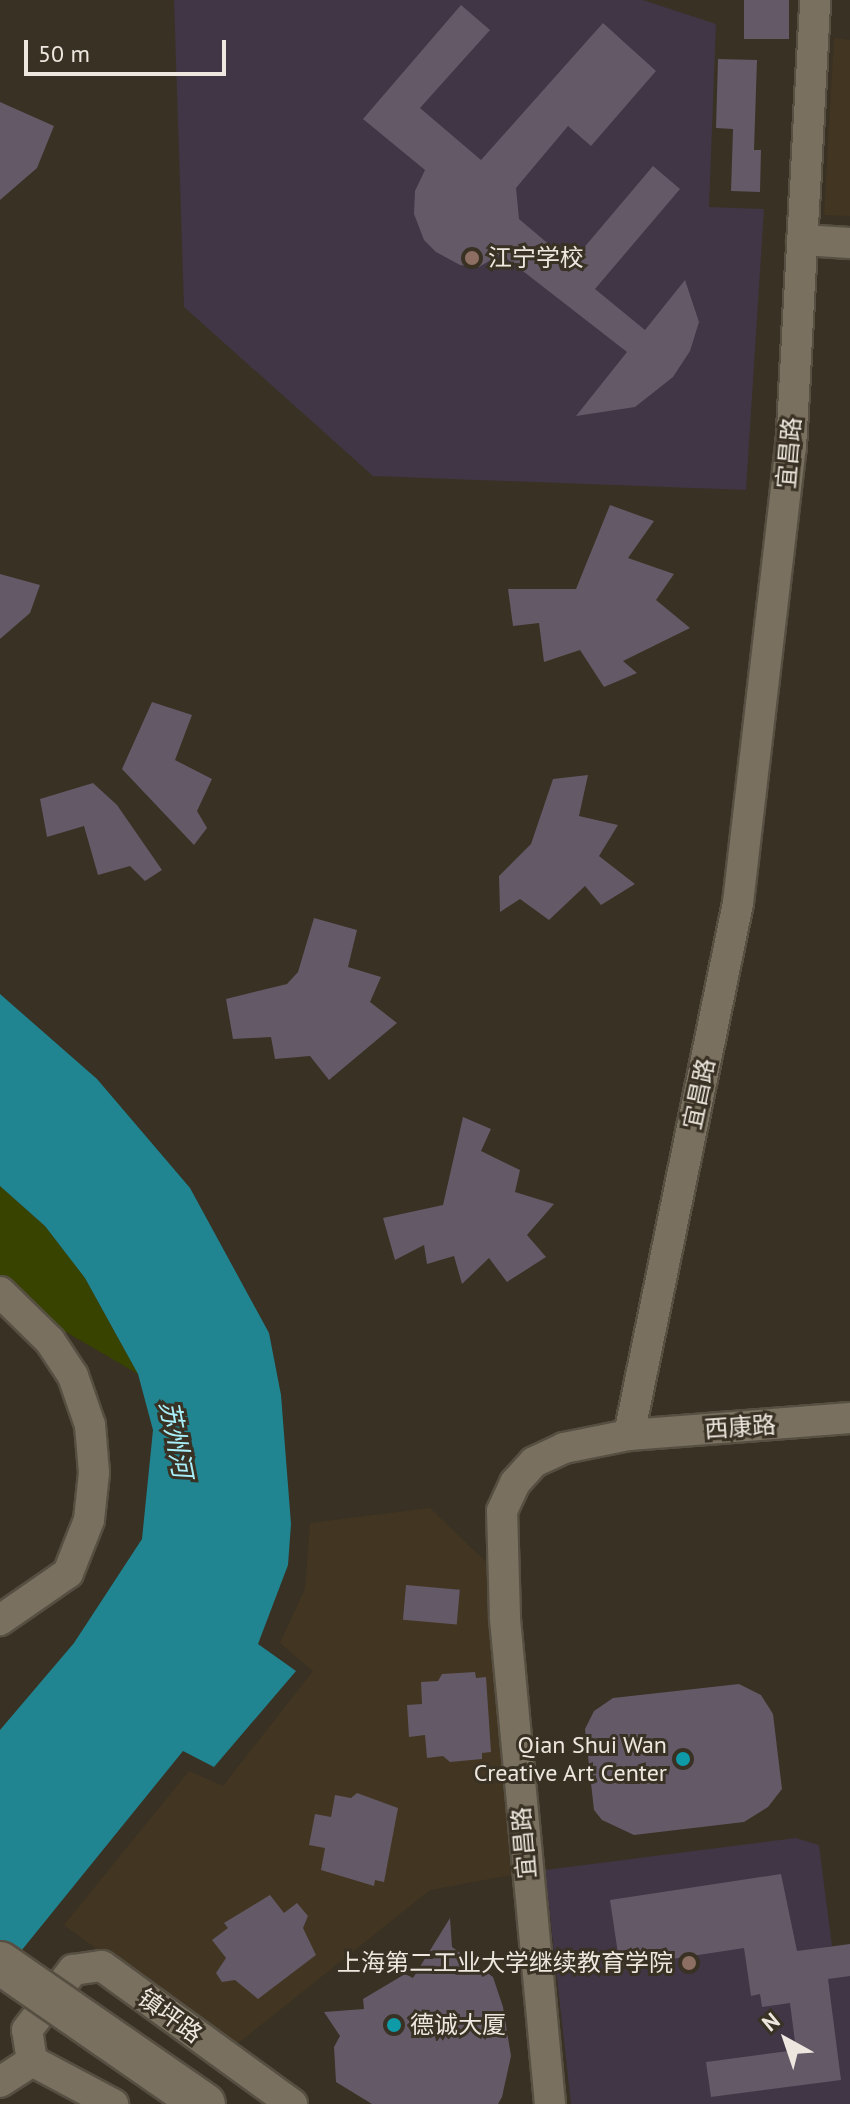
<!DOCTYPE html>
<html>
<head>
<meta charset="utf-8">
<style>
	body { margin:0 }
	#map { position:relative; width:850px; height:2104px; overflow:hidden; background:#393123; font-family:"PT Sans","Noto Sans SC",sans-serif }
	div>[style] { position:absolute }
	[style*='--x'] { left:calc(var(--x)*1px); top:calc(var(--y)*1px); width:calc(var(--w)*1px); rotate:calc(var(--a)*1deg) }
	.built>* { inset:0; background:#423622 }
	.education>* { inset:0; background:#403645 }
	.green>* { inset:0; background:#394300 }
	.water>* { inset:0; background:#208591 }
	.building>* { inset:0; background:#645967; transform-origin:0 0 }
	.roads { filter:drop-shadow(2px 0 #564f42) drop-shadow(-2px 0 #564f42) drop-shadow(0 2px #564f42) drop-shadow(0 -2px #564f42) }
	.minor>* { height:30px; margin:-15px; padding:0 15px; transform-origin:15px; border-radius:15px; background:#797060 }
	.bridges { filter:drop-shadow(2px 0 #564f42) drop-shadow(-2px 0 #564f42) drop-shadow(0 2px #564f42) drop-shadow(0 -2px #564f42) }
	.secondary-bridge>* { height:42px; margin:-21px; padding:0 21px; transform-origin:21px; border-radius:21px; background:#797060 }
	.dots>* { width:22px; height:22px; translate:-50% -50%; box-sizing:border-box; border:4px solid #393123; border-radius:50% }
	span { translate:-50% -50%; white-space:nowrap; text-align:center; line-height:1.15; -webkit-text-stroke:6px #393123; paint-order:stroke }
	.poi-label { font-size:24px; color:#ede7df }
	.left { translate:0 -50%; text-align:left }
	.right { translate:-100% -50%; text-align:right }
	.street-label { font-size:24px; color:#ede7df }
	.water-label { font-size:26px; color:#a8eff9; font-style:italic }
	.north { position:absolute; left:746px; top:2000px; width:80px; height:80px; -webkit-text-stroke:6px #393123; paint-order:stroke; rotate:320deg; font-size:22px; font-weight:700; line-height:32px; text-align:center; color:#ede7df }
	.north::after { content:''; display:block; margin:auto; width:28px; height:36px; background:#ede7df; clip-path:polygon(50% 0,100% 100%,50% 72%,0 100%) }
	.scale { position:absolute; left:24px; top:40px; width:202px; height:36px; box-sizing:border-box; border:4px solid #ede7df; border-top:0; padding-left:10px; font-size:24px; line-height:28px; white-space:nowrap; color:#ede7df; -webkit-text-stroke:6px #393123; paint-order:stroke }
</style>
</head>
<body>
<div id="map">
	<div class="built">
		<i style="clip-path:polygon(834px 38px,850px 40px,850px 216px,824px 215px)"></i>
		<i style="clip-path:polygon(430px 1508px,487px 1563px,511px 1875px,430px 1890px,232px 2048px,64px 1925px,189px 1771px,223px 1786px,313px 1671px,280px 1643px,305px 1589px,310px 1523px)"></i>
	</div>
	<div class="education">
		<i style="clip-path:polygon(174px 0,643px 0,716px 24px,709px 207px,764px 209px,746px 490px,373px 476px,184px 307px)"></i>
		<i style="clip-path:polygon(796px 1838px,819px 1845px,832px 1946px,821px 1948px,850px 1976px,850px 2104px,571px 2104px,545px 1870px)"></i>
	</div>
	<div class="green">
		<i style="clip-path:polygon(0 1186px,45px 1226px,85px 1278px,138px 1374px,18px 1304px,0 1286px)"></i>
	</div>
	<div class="water">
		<i style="clip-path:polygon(0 994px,97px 1079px,190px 1188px,269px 1333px,281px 1395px,291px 1524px,288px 1565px,258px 1644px,296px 1671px,214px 1767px,183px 1751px,0 1977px,0 1730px,74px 1643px,142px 1539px,153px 1430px,138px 1374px,85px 1278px,45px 1226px,0 1186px)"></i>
	</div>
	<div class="building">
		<i style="left:744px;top:0;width:45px;height:39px"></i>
		<i style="clip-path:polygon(461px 5px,490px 30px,420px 108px,481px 160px,603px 23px,656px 71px,591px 146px,568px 126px,516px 188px,519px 219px,571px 263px,653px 166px,680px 189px,595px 289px,645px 330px,685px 280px,699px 322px,690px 351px,673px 377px,635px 407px,576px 416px,627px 352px,501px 254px,479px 267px,460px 265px,436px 252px,424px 240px,414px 214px,415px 191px,425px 170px,363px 119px)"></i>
		<i style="clip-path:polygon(718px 59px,757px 60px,754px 150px,761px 150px,760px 192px,731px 191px,733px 129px,716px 128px)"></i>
		<i style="clip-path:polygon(0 102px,54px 126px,37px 168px,0 200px)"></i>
		<i style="clip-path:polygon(610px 505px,654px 521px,628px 558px,674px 574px,656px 600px,690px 628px,623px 661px,637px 673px,604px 687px,580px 650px,544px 662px,539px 623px,513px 626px,508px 589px,576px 589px)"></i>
		<i style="clip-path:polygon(0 574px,40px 585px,30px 613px,0 639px)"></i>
		<i style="clip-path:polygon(152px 702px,192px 715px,175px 760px,212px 779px,197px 811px,207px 828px,194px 845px,122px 769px)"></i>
		<i style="clip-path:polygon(588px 775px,579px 816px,618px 825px,599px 856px,635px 884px,601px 905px,585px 886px,549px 920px,520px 899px,500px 912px,499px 876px,531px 844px,553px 779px)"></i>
		<i style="clip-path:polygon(93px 783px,117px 805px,162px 870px,145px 881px,130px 866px,98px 875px,84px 826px,47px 837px,40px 799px)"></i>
		<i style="clip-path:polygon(314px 918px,357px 930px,348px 967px,381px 977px,370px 1002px,397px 1023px,329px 1080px,310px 1056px,275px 1059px,271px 1037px,233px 1039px,226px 999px,287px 984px,298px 972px)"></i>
		<i style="clip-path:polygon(463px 1117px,491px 1129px,481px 1151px,520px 1170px,515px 1192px,554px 1204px,527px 1235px,546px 1257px,507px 1282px,489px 1258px,462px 1284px,454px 1256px,427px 1264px,424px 1245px,395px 1260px,383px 1218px,443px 1205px)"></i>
		<i style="left:406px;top:1585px;width:54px;height:35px;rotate:5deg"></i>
		<i style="clip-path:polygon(475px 1672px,476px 1678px,486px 1677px,491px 1752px,482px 1753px,482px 1759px,450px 1762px,443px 1756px,427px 1758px,425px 1735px,409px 1737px,407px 1705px,422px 1704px,421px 1682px,438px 1681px,442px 1674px)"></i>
		<i style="clip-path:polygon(739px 1684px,761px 1695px,773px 1714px,782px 1789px,768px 1807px,744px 1822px,634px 1835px,602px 1820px,594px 1810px,585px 1729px,594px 1711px,613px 1698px)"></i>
		<i style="clip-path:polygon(357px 1793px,398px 1808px,384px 1882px,375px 1880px,374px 1886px,321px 1870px,325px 1848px,309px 1845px,315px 1814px,331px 1817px,335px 1795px,351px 1798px)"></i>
		<i style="clip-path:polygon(781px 1874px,797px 1951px,850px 1944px,850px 1976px,828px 1979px,841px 2080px,711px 2097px,706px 2062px,796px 2050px,790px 2003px,762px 2007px,760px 1994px,751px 1996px,744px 1948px,620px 1967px,610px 1900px)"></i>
		<i style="clip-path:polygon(270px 1895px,284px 1913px,297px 1903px,308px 1916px,303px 1928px,316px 1955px,258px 1999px,235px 1980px,222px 1982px,216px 1973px,226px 1958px,212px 1940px,228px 1928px,224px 1923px)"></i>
		<i style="clip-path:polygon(450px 1918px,452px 1947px,493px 1977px,503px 2007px,511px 2056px,502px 2097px,498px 2104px,372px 2104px,336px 2082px,334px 2047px,340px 2036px,324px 2012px,364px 2009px,363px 1999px,405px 1974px,413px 1978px)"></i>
	</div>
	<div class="roads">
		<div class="minor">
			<i style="--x:802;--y:240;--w:48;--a:3.6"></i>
			<i style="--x:0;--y:1292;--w:70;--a:44.4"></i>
			<i style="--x:50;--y:1341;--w:42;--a:56.7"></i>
			<i style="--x:73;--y:1376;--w:52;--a:70.9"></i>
			<i style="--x:90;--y:1425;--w:48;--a:85.2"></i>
			<i style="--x:94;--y:1473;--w:47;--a:96.1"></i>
			<i style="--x:89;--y:1520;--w:57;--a:111.6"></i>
			<i style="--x:68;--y:1573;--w:83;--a:145.3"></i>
			<i style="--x:629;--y:1435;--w:543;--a:-78.42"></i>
			<i style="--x:738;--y:903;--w:458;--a:-83.4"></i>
			<i style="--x:791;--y:448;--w:449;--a:-86.9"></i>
			<i style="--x:32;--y:2061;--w:31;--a:-99"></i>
			<i style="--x:27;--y:2030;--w:76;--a:-52.5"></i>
			<i style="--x:73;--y:1970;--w:29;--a:-8"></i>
			<i style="--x:102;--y:1966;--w:235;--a:36"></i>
			<i style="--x:0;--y:2082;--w:38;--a:-33"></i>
			<i style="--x:32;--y:2061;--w:92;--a:28"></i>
			<i style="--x:550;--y:2104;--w:489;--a:-95.3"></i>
			<i style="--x:505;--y:1617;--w:106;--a:-91.6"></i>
			<i style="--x:502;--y:1511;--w:31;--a:-65"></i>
			<i style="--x:515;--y:1483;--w:28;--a:-48"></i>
			<i style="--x:534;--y:1462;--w:33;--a:-25"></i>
			<i style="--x:564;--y:1448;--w:66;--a:-11.3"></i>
			<i style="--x:629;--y:1435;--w:222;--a:-4.4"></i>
		</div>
	</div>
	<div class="bridges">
		<div class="secondary-bridge">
			<i style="--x:0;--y:1963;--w:248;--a:34.7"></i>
		</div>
	</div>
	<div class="dots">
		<i style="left:472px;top:258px;background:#8d6e63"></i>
		<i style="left:683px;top:1759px;background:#0f9aa8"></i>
		<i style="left:689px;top:1963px;background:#8d6e63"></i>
		<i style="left:394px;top:2025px;background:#0f9aa8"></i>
	</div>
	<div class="poi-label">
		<span class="left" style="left:488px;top:258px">江宁学校</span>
		<span class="right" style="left:667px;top:1759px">Qian Shui Wan<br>Creative Art Center</span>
		<span class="right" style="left:673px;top:1963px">上海第二工业大学继续教育学院</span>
		<span class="left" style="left:410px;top:2025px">德诚大厦</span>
	</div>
	<div class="street-label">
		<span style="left:789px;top:453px;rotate:-85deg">宜昌路</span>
		<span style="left:699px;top:1094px;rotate:-78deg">宜昌路</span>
		<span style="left:740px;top:1427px;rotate:-4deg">西康路</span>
		<span style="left:524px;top:1843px;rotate:-95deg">宜昌路</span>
		<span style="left:170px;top:2016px;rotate:36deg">镇坪路</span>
	</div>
	<div class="water-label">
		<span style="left:176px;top:1439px;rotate:79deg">苏州河</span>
	</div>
	<div class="north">N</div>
	<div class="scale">50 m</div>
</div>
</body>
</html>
